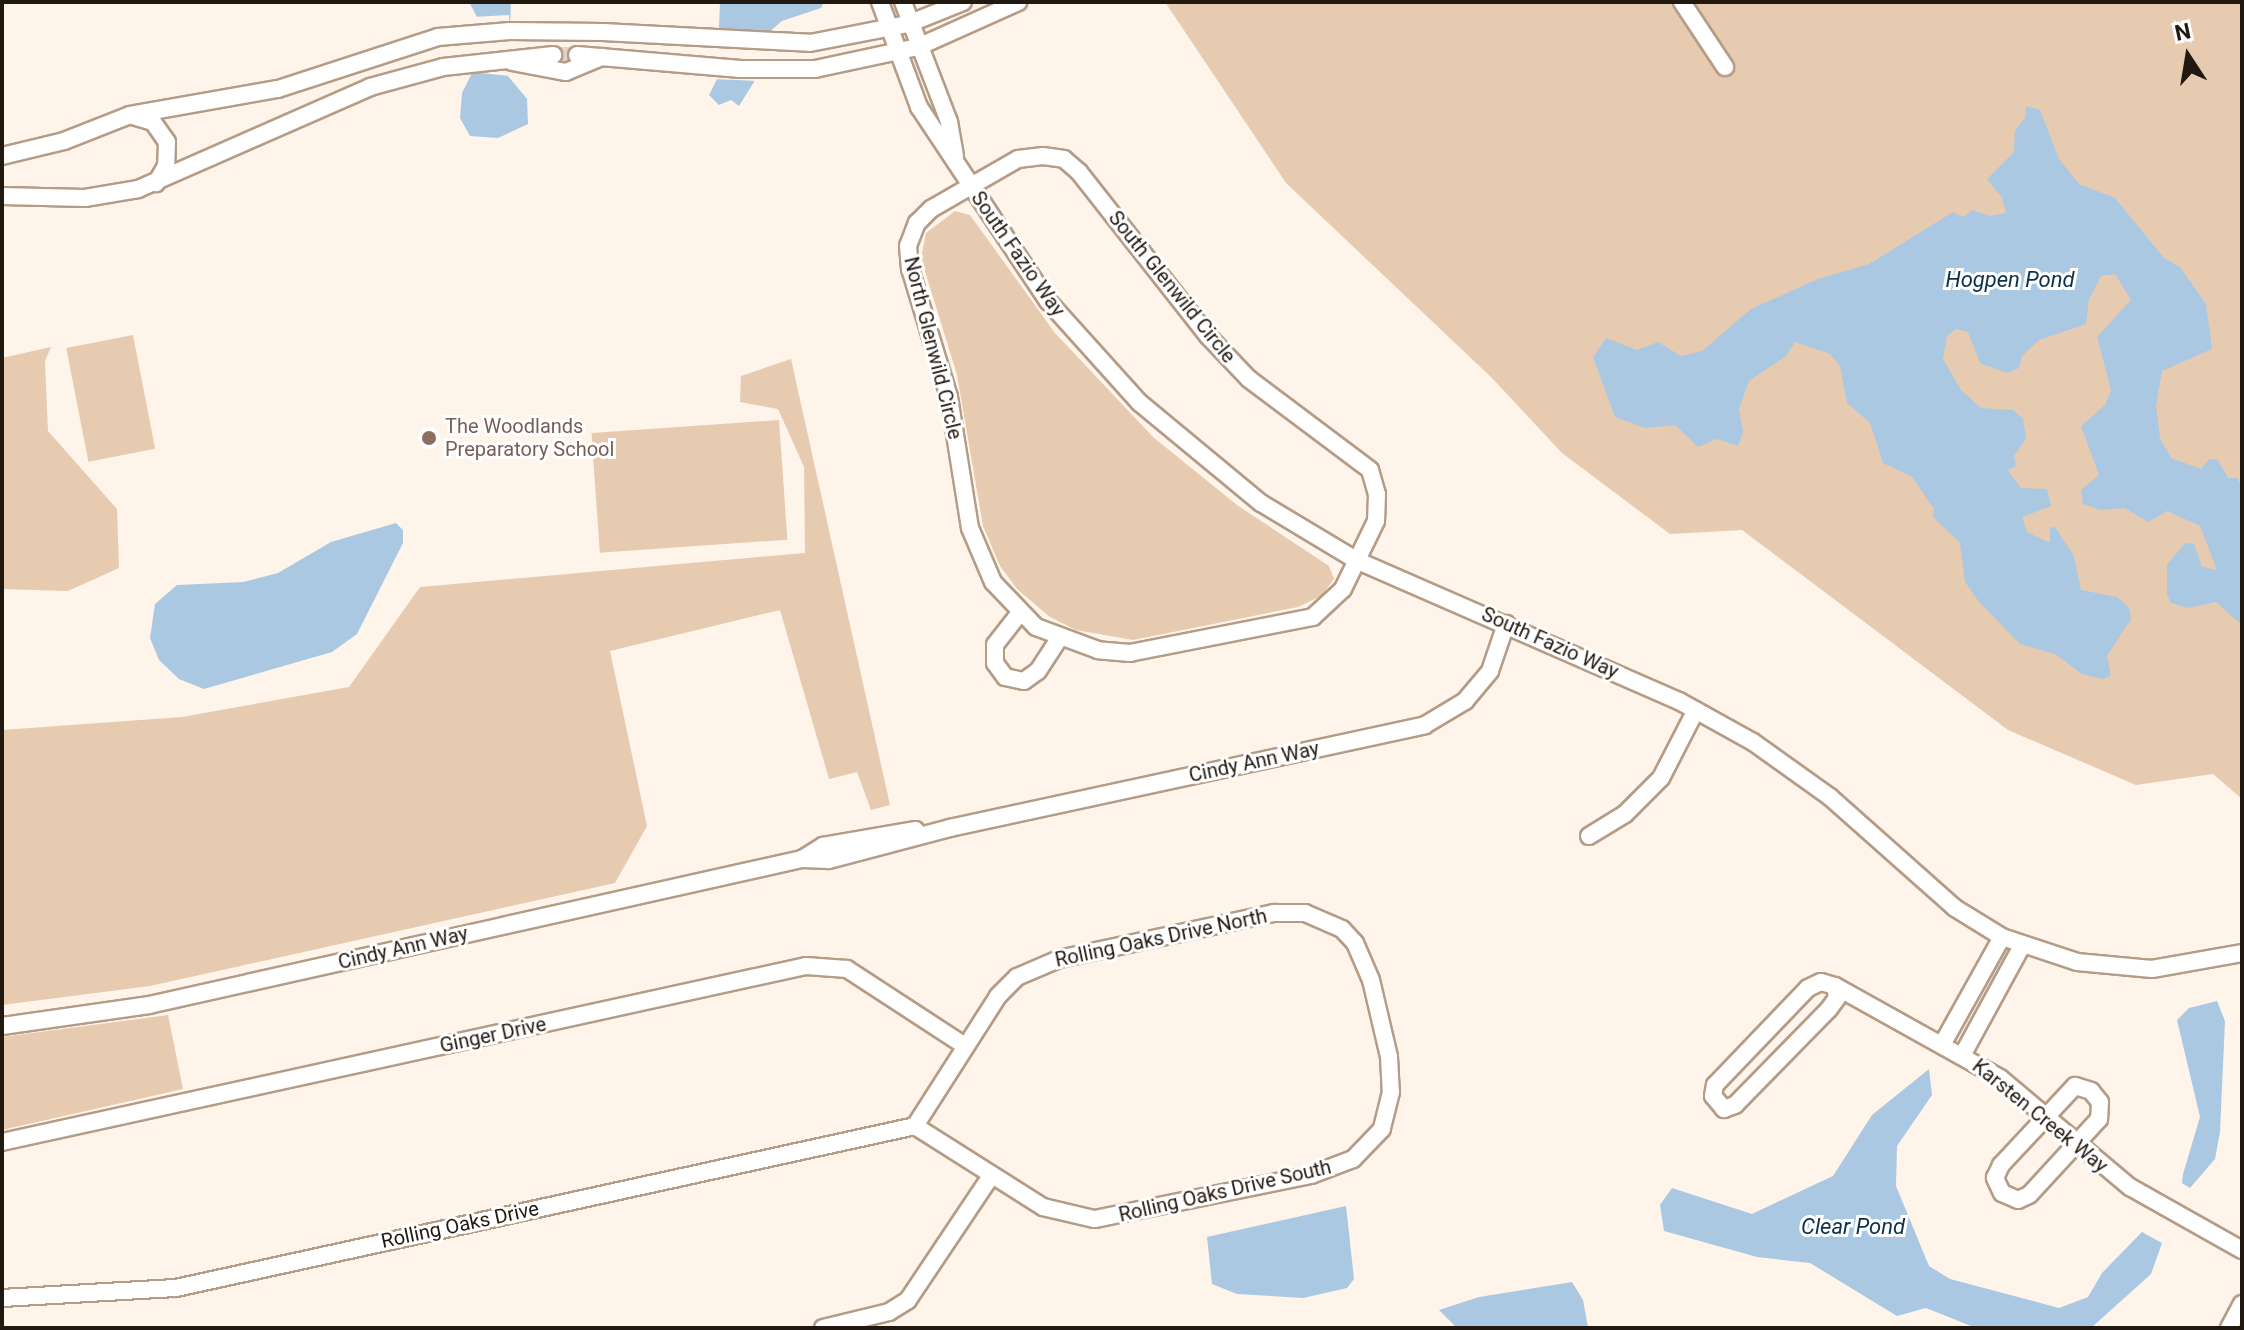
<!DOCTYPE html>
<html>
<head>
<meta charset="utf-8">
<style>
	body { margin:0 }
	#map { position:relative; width:2244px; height:1330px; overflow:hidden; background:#fef4ea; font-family:Roboto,sans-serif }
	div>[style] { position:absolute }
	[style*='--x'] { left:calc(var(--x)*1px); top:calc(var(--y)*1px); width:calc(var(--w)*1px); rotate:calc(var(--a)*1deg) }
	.green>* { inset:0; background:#e6cbb1; transform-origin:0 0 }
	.water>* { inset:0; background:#aac8e2 }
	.pier>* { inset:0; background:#fef4ea }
	.minor-tunnel>* { height:16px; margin-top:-8px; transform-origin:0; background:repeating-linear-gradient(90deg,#ddd3c9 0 16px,transparent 0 24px) }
	.roads { filter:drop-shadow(2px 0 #b49c86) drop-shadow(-2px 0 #b49c86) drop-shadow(0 2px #b49c86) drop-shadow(0 -2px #b49c86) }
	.minor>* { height:16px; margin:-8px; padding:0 8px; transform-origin:8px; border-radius:8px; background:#fff }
	.dots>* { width:22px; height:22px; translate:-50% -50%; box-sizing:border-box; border:4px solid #fff; border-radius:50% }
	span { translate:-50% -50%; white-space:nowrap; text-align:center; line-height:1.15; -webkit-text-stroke:6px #fff; paint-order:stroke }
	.street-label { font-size:20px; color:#211810 }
	.education-label { font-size:20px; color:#785e54 }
	.left { translate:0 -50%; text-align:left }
	.water-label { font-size:22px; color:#0c314b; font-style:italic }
	.frame { position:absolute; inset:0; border:4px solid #211810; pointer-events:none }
	.north { position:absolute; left:2148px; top:16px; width:80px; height:80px; -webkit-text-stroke:6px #fff; paint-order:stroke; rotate:348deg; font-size:22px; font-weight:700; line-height:32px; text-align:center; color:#211810 }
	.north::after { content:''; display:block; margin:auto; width:28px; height:36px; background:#211810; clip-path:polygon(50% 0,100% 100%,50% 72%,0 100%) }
</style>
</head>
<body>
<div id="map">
	<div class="green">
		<i style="clip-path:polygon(1165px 2px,2242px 2px,2242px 799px,2213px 774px,2136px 785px,2008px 730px,1742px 530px,1670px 534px,1562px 453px,1492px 378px,1286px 183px)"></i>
		<i style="clip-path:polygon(955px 211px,970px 215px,1055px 333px,1153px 437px,1237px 505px,1329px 566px,1334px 579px,1321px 596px,1298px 607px,1133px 640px,1076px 630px,1050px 617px,1017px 589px,1000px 566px,983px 526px,957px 375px,921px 258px,926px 233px)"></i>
		<i style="left:133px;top:335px;width:116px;height:68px;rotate:79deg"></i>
		<i style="clip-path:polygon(51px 347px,45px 361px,48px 431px,117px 509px,119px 568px,68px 591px,2px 589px,2px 358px)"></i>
		<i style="clip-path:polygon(791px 359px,890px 805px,871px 810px,857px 772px,829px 779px,780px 610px,610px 651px,647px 826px,615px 883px,150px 986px,2px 1005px,2px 730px,182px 717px,349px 687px,420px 587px,805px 553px,804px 467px,778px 409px,740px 402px,741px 376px)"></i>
		<i style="left:779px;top:420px;width:120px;height:188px;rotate:86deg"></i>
		<i style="clip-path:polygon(168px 1015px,183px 1089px,2px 1130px,2px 1037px)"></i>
	</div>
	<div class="water">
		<i style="clip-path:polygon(469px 2px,511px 2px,508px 76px,527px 99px,528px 124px,498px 138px,470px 136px,460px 118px,462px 93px,472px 73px,477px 17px)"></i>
		<i style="clip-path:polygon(720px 2px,824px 2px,821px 8px,782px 21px,768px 33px,754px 82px,739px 106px,731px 100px,719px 105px,709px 95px,717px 79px)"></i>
		<i style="clip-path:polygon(2026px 106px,2040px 110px,2059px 159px,2079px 184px,2115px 198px,2164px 258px,2180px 267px,2206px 304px,2212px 349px,2162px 371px,2156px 406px,2160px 438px,2171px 458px,2201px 469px,2209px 459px,2218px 460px,2228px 478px,2237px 478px,2242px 487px,2242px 625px,2216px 602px,2188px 608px,2171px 603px,2167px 595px,2167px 565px,2185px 543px,2194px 544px,2202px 567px,2217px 570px,2200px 526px,2167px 511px,2148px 522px,2125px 508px,2100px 510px,2083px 504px,2081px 490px,2099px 475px,2081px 426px,2105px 405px,2111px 390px,2097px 337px,2131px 300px,2115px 274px,2101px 276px,2089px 299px,2086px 324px,2039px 340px,2022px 356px,2019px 368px,2007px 373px,1980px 363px,1968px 332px,1956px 329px,1947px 336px,1943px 359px,1961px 390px,1981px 408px,2013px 410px,2023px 419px,2026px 438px,2014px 456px,2016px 466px,2008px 470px,2021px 488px,2047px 489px,2051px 506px,2022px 517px,2027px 532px,2050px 543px,2050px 528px,2055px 527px,2074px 556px,2081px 590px,2117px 597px,2129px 608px,2131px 619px,2107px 656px,2111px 676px,2102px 679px,2082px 674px,2055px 654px,2020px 644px,1979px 602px,1965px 582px,1960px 543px,1933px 517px,1934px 509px,1912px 477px,1883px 463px,1870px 423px,1847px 403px,1840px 366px,1830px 354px,1795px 342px,1786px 356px,1749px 381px,1739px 409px,1743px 432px,1738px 446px,1717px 439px,1698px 447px,1675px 425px,1645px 428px,1615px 417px,1593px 357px,1606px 338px,1637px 350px,1658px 342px,1681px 356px,1702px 351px,1751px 309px,1818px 279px,1869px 264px,1953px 212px,1963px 217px,1973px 210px,1989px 216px,2006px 213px,2002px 198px,1987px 179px,2014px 152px,2015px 131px,2025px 118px)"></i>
		<i style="clip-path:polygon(396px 523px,403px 530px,403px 543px,357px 634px,332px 652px,204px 689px,179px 679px,159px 660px,150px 638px,155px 604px,177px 585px,243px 582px,278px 573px,331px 542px)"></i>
		<i style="clip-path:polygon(2217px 1001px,2225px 1021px,2220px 1132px,2215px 1159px,2190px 1188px,2182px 1183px,2183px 1174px,2200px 1117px,2177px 1020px,2189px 1008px)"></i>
		<i style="clip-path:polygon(1929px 1069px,1932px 1095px,1897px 1146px,1896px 1186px,1929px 1266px,1950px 1279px,2059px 1308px,2088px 1297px,2102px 1273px,2142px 1232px,2162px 1243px,2151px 1274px,2091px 1328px,1976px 1328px,1926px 1308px,1897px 1316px,1810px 1263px,1757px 1257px,1664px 1231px,1660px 1205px,1672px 1188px,1752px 1214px,1833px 1176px,1872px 1115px)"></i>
		<i style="clip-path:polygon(1346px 1206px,1354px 1279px,1347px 1288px,1303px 1298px,1237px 1294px,1212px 1284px,1207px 1237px)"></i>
		<i style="clip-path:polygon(1572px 1282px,1583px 1300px,1588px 1328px,1457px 1328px,1439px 1310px,1479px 1297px)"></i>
	</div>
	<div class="pier">
		<i style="clip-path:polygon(509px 15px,511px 76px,470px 72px,473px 17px)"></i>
		<i style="clip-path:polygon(717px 30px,773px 34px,758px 81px,713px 79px)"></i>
	</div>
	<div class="minor-tunnel">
		<i style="--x:553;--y:55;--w:24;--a:0"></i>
	</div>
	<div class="roads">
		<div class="minor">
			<i style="--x:880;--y:2;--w:112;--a:69.6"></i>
			<i style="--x:919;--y:107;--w:233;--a:56.4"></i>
			<i style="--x:1048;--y:301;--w:137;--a:48"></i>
			<i style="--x:1140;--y:403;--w:157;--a:39.6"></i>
			<i style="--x:1261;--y:503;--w:111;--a:31"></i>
			<i style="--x:1356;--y:560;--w:352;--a:23.6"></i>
			<i style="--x:1679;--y:701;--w:85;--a:29"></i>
			<i style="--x:1753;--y:742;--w:95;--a:35.5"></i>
			<i style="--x:1830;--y:797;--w:167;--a:41.6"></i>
			<i style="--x:1955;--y:908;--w:55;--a:31.7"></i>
			<i style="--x:2002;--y:937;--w:79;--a:18.4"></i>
			<i style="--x:2077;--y:962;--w:75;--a:5.3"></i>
			<i style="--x:2152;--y:969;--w:91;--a:-10.1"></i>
			<i style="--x:903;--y:2;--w:129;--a:69"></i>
			<i style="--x:949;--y:122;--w:35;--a:80"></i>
			<i style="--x:1682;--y:2;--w:78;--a:56.5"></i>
			<i style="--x:577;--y:55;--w:164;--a:4.9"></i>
			<i style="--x:740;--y:69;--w:75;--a:0"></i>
			<i style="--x:815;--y:69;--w:105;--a:-12.1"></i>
			<i style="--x:918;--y:47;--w:110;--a:-24.2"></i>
			<i style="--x:512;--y:62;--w:55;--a:10.5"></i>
			<i style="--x:566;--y:72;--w:39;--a:-23"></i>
			<i style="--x:133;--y:116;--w:21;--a:17"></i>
			<i style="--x:153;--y:122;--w:24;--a:55"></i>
			<i style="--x:167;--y:142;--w:24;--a:92"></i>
			<i style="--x:166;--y:166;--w:20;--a:120"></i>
			<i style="--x:2;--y:156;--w:64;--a:-13.6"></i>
			<i style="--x:64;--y:141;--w:71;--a:-21.5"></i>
			<i style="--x:130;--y:115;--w:150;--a:-10"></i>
			<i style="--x:278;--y:89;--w:168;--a:-18"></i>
			<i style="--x:438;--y:37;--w:72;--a:-4.8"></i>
			<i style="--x:510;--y:31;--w:93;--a:0.6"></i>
			<i style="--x:603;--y:32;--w:207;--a:3"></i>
			<i style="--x:810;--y:43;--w:100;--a:-11"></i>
			<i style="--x:908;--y:24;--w:59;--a:-21.8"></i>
			<i style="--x:1043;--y:156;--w:21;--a:8"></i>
			<i style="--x:1064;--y:159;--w:20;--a:41"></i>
			<i style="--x:1079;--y:172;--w:209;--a:51.8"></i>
			<i style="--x:1208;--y:336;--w:59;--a:46.4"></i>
			<i style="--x:1249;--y:379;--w:151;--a:36.9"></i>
			<i style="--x:1370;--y:470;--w:25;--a:74"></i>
			<i style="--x:1377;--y:494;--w:27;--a:92"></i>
			<i style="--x:1376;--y:521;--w:76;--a:115.9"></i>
			<i style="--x:1343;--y:589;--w:41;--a:137"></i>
			<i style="--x:1313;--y:617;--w:187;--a:168.9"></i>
			<i style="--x:1130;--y:653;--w:32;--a:-175"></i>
			<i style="--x:1098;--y:650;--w:66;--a:-159.6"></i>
			<i style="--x:1036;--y:627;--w:62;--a:-133.7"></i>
			<i style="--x:993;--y:582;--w:59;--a:-113.1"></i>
			<i style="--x:970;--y:528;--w:133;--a:-99.1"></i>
			<i style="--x:949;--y:397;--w:134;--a:-106.9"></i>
			<i style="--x:910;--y:269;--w:23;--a:-95"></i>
			<i style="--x:908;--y:246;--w:25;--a:-69"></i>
			<i style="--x:917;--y:223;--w:20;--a:-45"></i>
			<i style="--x:931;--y:209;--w:100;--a:-29.9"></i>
			<i style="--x:1018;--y:159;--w:25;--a:-7"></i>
			<i style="--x:2;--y:196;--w:83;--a:1.4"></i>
			<i style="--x:85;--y:198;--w:54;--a:-9.6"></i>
			<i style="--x:138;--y:189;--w:253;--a:-23.7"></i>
			<i style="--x:370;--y:87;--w:76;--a:-15.3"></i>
			<i style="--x:443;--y:67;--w:111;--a:-6.2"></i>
			<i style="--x:1019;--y:614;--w:39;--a:128"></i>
			<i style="--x:995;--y:645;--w:18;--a:90"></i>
			<i style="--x:995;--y:663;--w:17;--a:54"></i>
			<i style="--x:1005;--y:677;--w:19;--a:12"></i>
			<i style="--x:1024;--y:681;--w:17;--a:-36"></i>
			<i style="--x:1038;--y:671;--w:38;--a:-57"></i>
			<i style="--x:1589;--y:836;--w:42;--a:-31.4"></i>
			<i style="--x:1625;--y:814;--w:51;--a:-45"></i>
			<i style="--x:1661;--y:778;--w:76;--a:-62.8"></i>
			<i style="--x:802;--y:859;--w:25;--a:-32"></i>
			<i style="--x:823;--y:846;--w:94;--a:-9.8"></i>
			<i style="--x:1274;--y:913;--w:31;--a:0"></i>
			<i style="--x:1305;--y:913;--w:40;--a:23.4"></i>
			<i style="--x:1342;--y:929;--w:19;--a:47"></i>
			<i style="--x:1355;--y:943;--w:40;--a:66.6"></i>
			<i style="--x:1371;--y:980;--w:79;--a:76.8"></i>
			<i style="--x:1389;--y:1057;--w:35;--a:87"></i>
			<i style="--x:1391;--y:1092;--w:38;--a:104"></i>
			<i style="--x:1382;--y:1129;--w:42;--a:134"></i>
			<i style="--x:1353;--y:1159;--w:45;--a:159.1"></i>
			<i style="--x:1311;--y:1175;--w:221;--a:168.5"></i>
			<i style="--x:1094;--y:1219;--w:52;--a:-166.8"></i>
			<i style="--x:1043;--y:1207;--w:151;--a:-147.7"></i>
			<i style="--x:915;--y:1126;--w:154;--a:-57.4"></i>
			<i style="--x:998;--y:996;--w:27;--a:-45"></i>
			<i style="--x:1017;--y:977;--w:46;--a:-23.2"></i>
			<i style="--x:1059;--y:959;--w:220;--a:-12.1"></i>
			<i style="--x:1835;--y:986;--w:12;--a:81"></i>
			<i style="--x:1837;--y:998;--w:14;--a:126"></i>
			<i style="--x:1829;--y:1009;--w:134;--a:134.4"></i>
			<i style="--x:1735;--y:1105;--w:12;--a:160"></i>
			<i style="--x:1724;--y:1109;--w:17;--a:-130"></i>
			<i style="--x:1713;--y:1096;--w:11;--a:-80"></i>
			<i style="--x:1715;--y:1085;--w:134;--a:-46.2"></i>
			<i style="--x:1808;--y:988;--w:14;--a:-25"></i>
			<i style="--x:1821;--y:982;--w:15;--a:16"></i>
			<i style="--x:1835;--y:986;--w:189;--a:29.1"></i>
			<i style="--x:2000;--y:1078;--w:170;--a:40"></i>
			<i style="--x:2130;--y:1187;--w:129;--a:29.4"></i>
			<i style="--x:2;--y:1026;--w:148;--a:-8.1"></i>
			<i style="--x:149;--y:1005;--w:669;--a:-12.6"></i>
			<i style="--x:802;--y:859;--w:27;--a:2"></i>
			<i style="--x:829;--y:860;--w:125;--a:-14.8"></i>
			<i style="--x:950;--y:828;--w:486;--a:-12.2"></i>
			<i style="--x:1425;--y:725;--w:47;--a:-31"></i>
			<i style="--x:1465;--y:701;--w:39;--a:-50"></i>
			<i style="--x:1490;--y:671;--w:50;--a:-71.2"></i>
			<i style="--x:1943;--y:1043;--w:121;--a:-60.9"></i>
			<i style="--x:1963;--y:1054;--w:123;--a:-61.4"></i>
			<i style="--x:2075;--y:1086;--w:17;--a:17"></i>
			<i style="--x:2091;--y:1091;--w:14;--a:51"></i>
			<i style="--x:2100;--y:1102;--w:17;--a:93"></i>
			<i style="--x:2099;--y:1119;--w:103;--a:132.6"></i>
			<i style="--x:2029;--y:1195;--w:12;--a:156"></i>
			<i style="--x:2018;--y:1200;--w:17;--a:-156"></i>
			<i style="--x:2002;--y:1193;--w:17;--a:-115"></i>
			<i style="--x:1995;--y:1178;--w:14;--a:-65"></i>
			<i style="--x:2001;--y:1165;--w:108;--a:-46.9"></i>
			<i style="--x:2;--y:1142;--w:823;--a:-12.35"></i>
			<i style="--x:806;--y:966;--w:41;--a:4.2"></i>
			<i style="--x:847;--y:969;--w:141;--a:33.1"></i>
			<i style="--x:2;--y:1298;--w:174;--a:-3.3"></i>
			<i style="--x:176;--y:1288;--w:757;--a:-12.36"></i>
			<i style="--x:823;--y:1328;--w:68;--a:-13.6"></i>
			<i style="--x:889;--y:1312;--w:22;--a:-32"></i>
			<i style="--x:908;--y:1300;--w:149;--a:-56.2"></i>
			<i style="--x:2229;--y:1328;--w:27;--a:-62"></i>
		</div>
	</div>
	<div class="dots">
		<i style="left:429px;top:438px;background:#8d6e63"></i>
	</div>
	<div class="street-label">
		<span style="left:1018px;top:254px;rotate:55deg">South Fazio Way</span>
		<span style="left:1172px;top:287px;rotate:51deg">South Glenwild Circle</span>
		<span style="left:933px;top:348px;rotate:76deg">North Glenwild Circle</span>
		<span style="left:1550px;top:643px;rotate:24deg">South Fazio Way</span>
		<span style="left:1254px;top:762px;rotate:-12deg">Cindy Ann Way</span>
		<span style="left:1161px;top:938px;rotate:-12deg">Rolling Oaks Drive North</span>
		<span style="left:403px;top:948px;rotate:-13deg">Cindy Ann Way</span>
		<span style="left:493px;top:1035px;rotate:-12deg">Ginger Drive</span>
		<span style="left:2040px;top:1116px;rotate:39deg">Karsten Creek Way</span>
		<span style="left:1225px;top:1191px;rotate:-13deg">Rolling Oaks Drive South</span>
		<span style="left:460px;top:1225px;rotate:-12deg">Rolling Oaks Drive</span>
	</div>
	<div class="education-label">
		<span class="left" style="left:445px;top:438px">The Woodlands<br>Preparatory School</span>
	</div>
	<div class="water-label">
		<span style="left:2010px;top:280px">Hogpen Pond</span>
		<span style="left:1853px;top:1227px">Clear Pond</span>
	</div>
	<div class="frame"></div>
	<div class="north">N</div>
</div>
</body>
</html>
